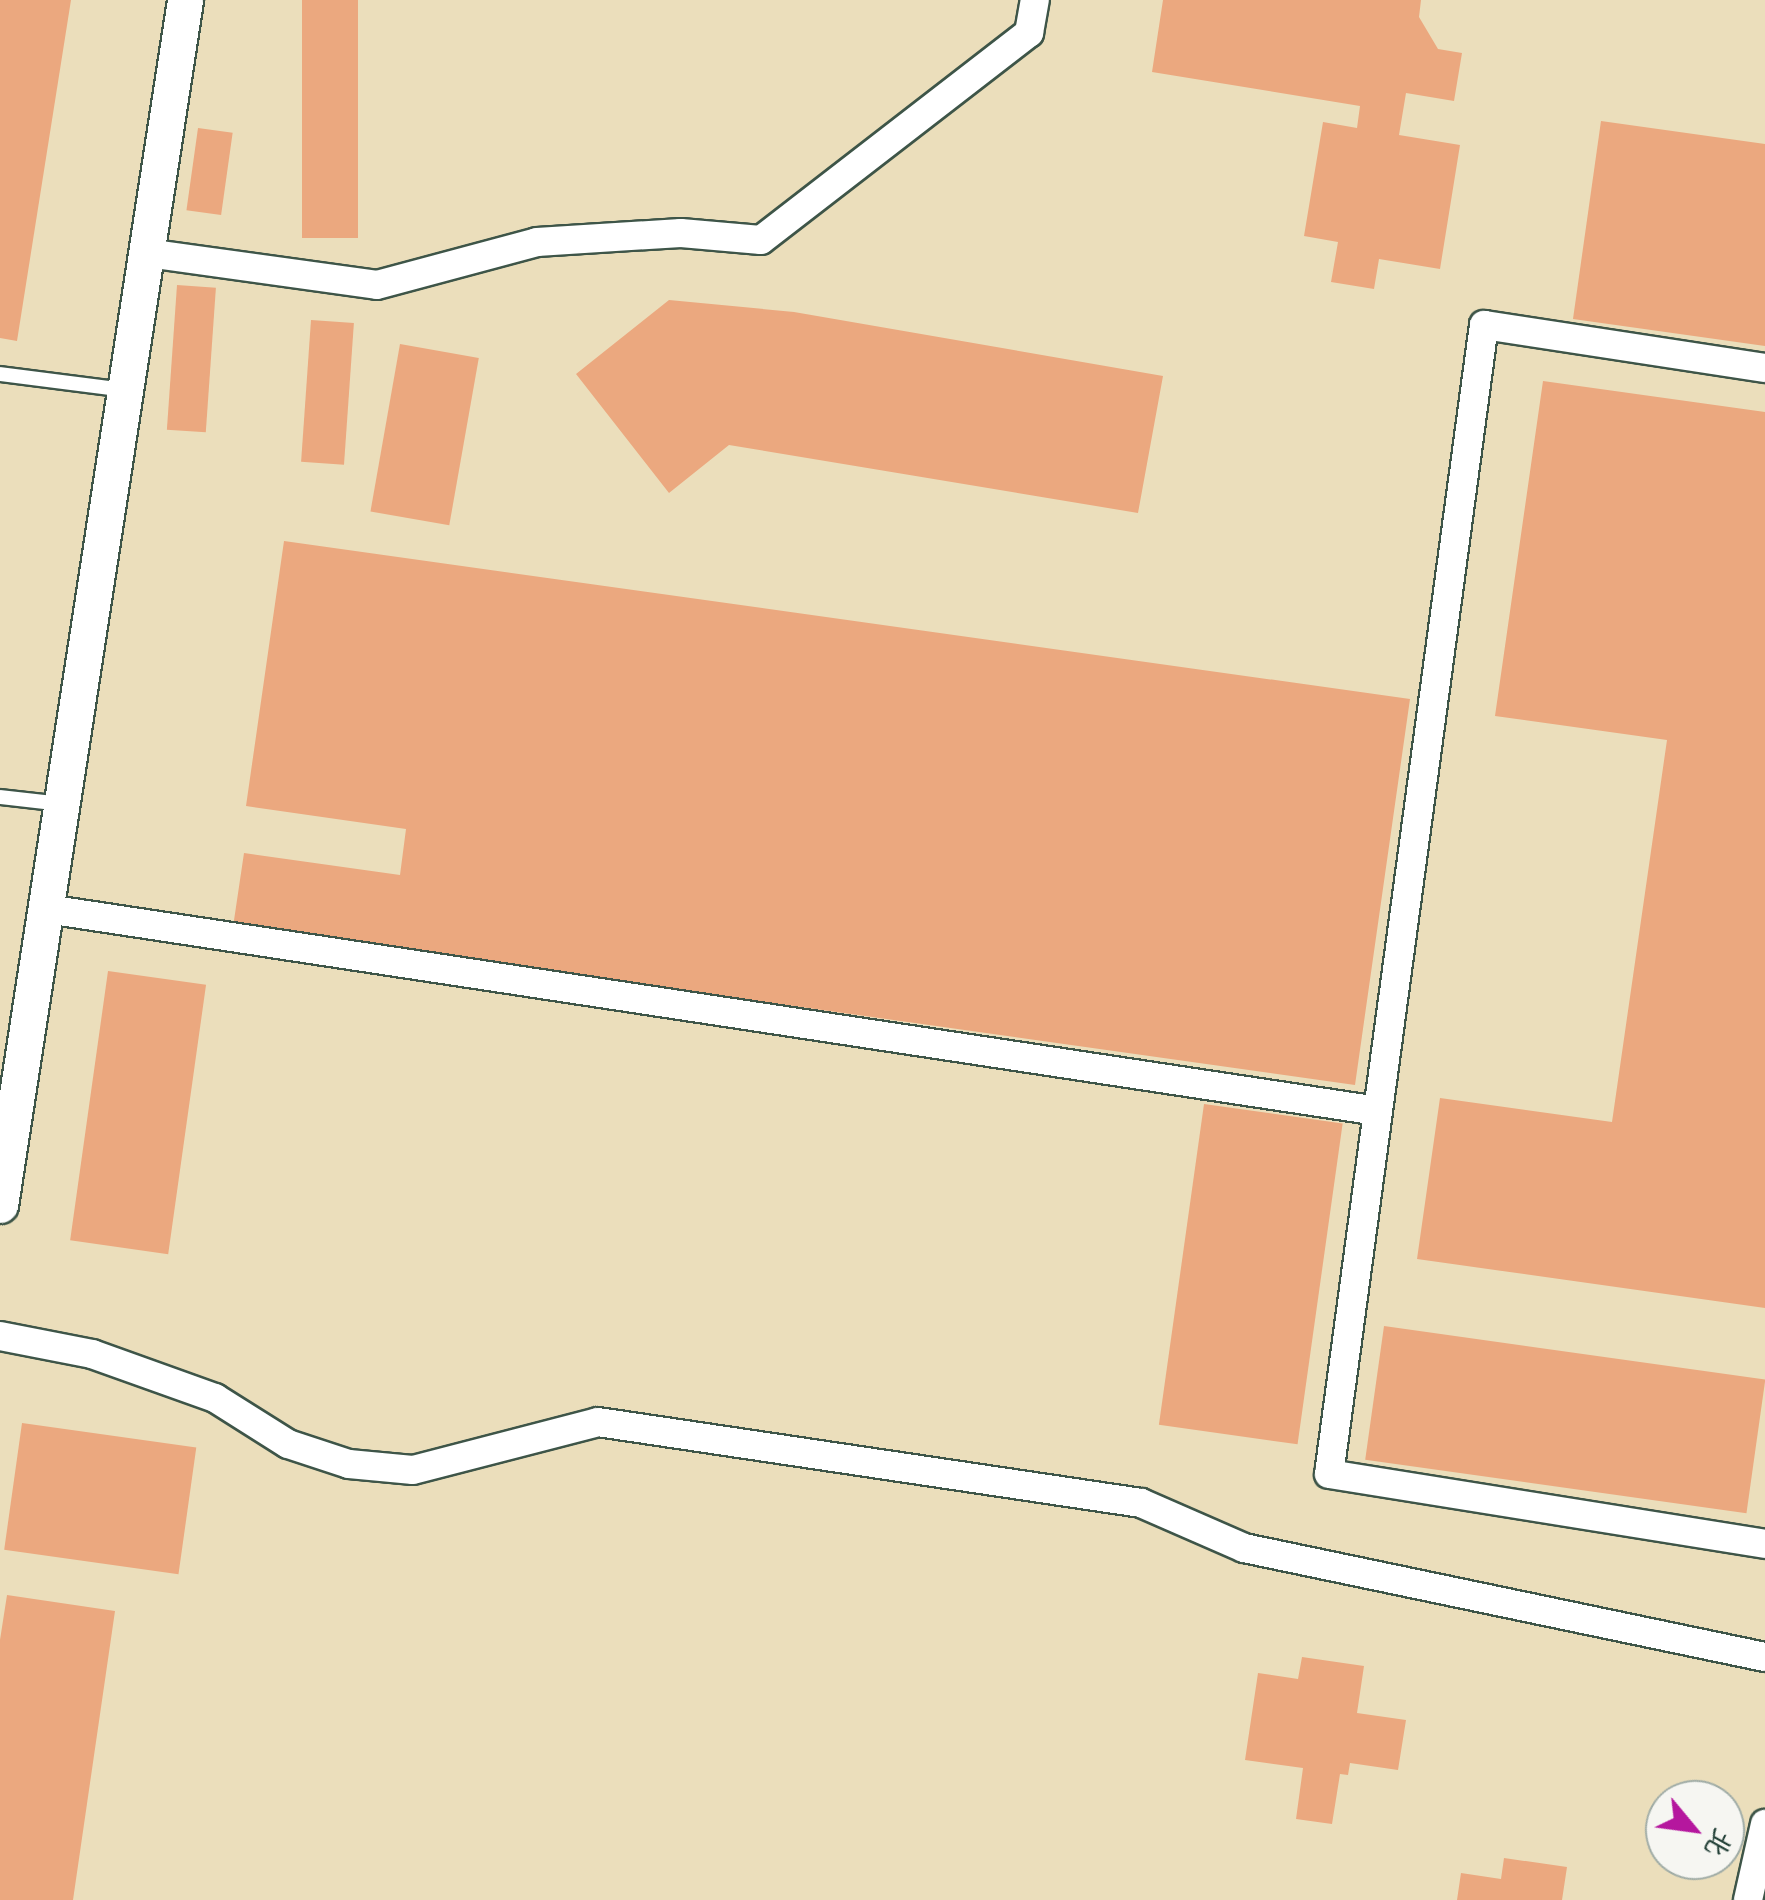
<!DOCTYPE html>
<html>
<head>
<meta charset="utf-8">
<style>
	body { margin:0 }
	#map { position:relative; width:1765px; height:1900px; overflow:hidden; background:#ebdebb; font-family:"Patrick Hand","LXGW WenKai TC",sans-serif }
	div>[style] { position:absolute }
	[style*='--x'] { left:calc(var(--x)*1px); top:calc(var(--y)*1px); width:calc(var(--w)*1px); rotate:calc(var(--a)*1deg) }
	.building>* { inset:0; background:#eba87f; transform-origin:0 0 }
	.roads { filter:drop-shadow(2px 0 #3e5548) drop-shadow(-2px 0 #3e5548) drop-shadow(0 2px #3e5548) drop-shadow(0 -2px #3e5548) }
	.service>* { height:14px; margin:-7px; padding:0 7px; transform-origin:7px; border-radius:7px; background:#fff }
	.minor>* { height:28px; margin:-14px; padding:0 14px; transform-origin:14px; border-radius:14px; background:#fff }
	.tertiary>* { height:35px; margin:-17.5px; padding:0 17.5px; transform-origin:17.5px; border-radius:17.5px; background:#fff }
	span { translate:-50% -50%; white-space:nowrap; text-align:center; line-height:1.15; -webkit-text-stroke:8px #f6f6f2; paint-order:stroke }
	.north { position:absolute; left:1645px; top:1780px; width:100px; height:100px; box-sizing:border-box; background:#f6f6f2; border:2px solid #a0aca6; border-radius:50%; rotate:119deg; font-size:28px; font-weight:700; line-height:40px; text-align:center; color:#1f3d34 }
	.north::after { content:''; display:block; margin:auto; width:35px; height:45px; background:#b5179e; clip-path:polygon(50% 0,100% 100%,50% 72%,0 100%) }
</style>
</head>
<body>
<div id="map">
	<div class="building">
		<i style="clip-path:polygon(0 0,71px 0,17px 341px,0 338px)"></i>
		<i style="left:302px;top:0;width:56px;height:238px"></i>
		<i style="clip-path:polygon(1163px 0,1421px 0,1419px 17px,1438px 49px,1462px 53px,1454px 101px,1406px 93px,1399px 135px,1460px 145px,1440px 269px,1379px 259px,1374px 289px,1331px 282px,1338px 242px,1304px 236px,1323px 122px,1357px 128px,1360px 106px,1152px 72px)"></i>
		<i style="clip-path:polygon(1601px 121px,1765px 144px,1765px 346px,1573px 319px)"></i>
		<i style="left:198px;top:128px;width:35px;height:83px;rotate:8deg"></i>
		<i style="left:177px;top:285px;width:39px;height:145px;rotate:4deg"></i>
		<i style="clip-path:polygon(669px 300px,794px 312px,1163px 376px,1138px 513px,729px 445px,669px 493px,576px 374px)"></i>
		<i style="left:311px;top:320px;width:43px;height:142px;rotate:4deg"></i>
		<i style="left:400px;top:344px;width:80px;height:170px;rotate:10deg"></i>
		<i style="clip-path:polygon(1543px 381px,1765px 412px,1765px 1308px,1417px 1259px,1440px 1098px,1612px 1122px,1667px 740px,1495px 716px)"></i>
		<i style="clip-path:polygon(284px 541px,1410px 699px,1355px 1085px,233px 927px,244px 853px,400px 875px,406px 829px,246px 806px)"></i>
		<i style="left:108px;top:971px;width:99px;height:272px;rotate:8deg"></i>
		<i style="left:1204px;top:1104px;width:140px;height:324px;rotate:8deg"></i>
		<i style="left:1384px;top:1326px;width:385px;height:135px;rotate:8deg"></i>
		<i style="left:22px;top:1423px;width:176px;height:128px;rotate:8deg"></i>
		<i style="clip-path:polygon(7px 1595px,115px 1611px,73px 1900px,0 1900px,0 1640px)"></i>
		<i style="clip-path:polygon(1302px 1657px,1364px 1666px,1357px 1713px,1406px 1720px,1398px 1770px,1350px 1763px,1348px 1775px,1340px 1774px,1332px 1824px,1296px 1819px,1303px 1768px,1245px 1760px,1258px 1673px,1298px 1679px)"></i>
		<i style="clip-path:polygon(1504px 1858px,1567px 1867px,1562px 1900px,1457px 1900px,1461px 1873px,1501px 1879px)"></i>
	</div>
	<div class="roads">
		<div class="service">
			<i style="--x:0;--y:374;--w:126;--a:7.3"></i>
			<i style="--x:0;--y:797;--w:62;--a:6.4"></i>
		</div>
		<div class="minor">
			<i style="--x:147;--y:253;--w:232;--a:7.9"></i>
			<i style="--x:377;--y:285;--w:166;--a:-15"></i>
			<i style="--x:537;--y:242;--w:144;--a:-3.6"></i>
			<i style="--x:681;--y:233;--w:80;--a:5"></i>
			<i style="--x:761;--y:240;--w:339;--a:-37.7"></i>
			<i style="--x:1029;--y:33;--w:34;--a:-80"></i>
			<i style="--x:1765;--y:368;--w:284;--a:-171.3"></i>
			<i style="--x:1484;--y:325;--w:1159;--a:97.68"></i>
			<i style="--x:1329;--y:1474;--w:442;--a:9.1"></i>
			<i style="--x:47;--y:909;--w:1346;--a:8.63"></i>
			<i style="--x:0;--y:1336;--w:94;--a:11.1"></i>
			<i style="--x:92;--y:1354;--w:131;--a:19.7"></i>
			<i style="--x:215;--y:1398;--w:86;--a:32.2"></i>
			<i style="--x:288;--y:1444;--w:64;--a:18.2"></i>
			<i style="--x:349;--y:1464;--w:64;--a:5.4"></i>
			<i style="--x:413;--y:1470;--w:191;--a:-14.5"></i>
			<i style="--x:598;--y:1422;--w:549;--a:8.48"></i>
			<i style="--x:1141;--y:1503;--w:112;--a:23.6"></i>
			<i style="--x:1244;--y:1548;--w:532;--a:11.82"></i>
			<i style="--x:1748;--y:1900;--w:78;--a:-77.4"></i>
		</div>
		<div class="tertiary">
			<i style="--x:0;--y:1205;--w:1219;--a:-81.27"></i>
		</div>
	</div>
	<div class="north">北</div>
</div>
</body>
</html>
